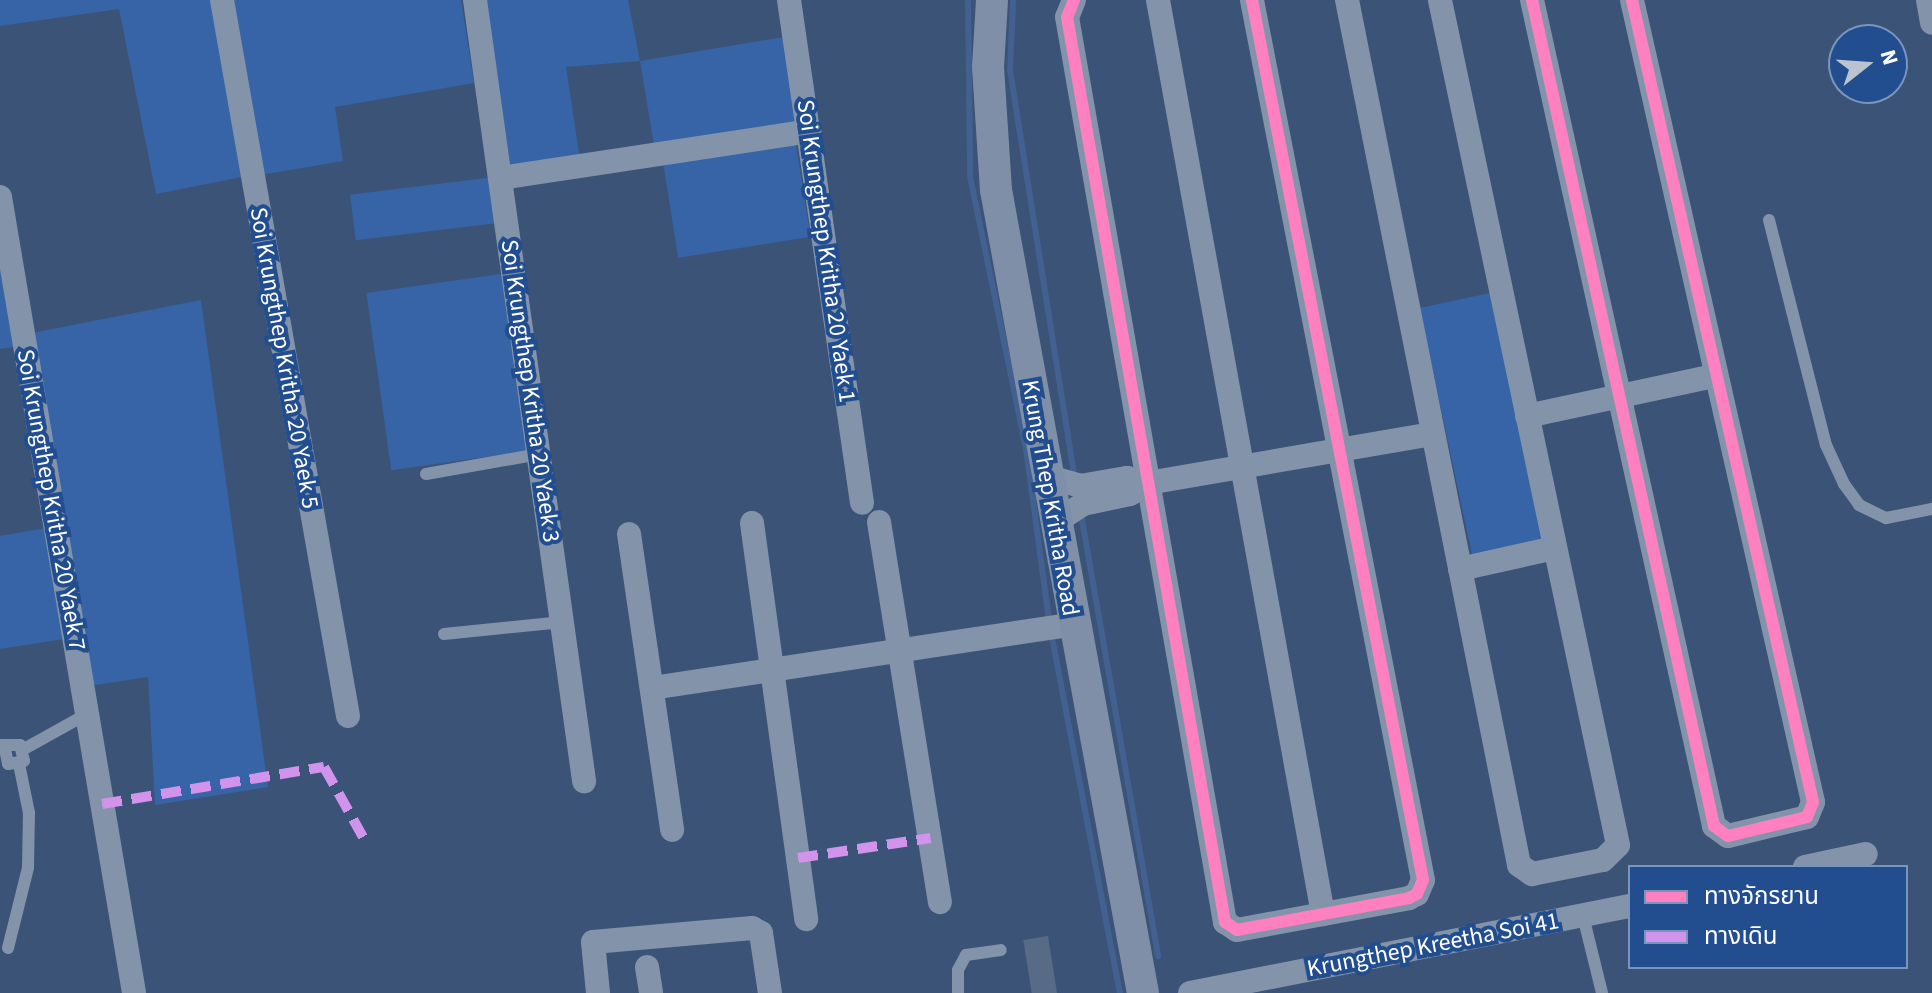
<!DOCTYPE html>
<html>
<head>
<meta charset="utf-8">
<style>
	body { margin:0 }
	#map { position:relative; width:1932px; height:993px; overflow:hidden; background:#3b5377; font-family:"Source Sans 3","Noto Sans Thai",sans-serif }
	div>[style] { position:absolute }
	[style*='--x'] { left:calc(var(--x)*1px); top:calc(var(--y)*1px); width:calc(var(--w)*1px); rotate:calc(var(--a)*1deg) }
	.green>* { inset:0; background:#3764a6; transform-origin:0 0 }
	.stream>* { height:6px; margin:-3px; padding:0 3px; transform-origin:3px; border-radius:3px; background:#426190 }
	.building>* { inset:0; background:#576b87; transform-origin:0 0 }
	.lane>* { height:12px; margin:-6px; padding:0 6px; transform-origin:6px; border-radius:6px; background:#8394aa }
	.street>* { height:24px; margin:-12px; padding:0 12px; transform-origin:12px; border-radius:12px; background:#8394aa }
	.secondary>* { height:32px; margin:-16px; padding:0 16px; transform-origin:16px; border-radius:16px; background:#7f8fa7 }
	.quiet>* { height:10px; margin-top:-5px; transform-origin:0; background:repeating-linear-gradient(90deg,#d193ec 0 20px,transparent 0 30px) }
	.cycleway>* { height:12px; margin:-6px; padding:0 6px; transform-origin:6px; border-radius:6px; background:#ff80c0 }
	span { translate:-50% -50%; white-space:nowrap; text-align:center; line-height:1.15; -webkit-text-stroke:8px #224e90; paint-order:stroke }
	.street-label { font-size:24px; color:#fff }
	.legend { position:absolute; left:1628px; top:865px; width:280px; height:104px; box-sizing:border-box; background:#224e90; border:2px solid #7a95bc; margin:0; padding:10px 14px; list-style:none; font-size:24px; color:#fff }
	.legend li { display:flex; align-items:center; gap:16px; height:40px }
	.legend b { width:40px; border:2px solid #7a95bc }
	.north { position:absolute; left:1828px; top:24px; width:80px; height:80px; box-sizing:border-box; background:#224e90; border:2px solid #7a95bc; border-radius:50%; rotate:73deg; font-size:22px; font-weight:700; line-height:32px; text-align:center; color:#fff }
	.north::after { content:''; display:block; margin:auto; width:28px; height:36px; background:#bac3cf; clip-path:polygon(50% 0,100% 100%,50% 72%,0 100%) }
</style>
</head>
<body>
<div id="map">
	<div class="green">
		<i style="clip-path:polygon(0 0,213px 0,242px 177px,156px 194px,119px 9px,0 26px)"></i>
		<i style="clip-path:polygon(230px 0,461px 0,474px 83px,335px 107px,343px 161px,260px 175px)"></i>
		<i style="clip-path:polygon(482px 0,628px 0,640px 61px,784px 37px,797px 126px,654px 145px,640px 61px,566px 67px,580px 159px,511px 168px)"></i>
		<i style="left:795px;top:139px;width:99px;height:134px;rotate:81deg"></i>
		<i style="left:494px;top:177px;width:46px;height:145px;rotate:83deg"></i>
		<i style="clip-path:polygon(0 266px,14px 347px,0 349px)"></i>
		<i style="left:508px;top:273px;width:179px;height:143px;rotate:82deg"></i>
		<i style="left:1490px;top:293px;width:255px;height:72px;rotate:78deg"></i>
		<i style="clip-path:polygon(201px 300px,268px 787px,155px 805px,148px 677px,89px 686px,32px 333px)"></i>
		<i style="clip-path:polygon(46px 528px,64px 639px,0 649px,0 536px)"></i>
	</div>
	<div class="stream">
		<i style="--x:968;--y:0;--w:176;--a:89.3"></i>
		<i style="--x:970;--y:176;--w:278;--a:78.4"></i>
		<i style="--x:1026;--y:448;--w:175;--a:82.4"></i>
		<i style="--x:1013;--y:2;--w:68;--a:92.5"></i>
		<i style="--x:1010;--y:70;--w:415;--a:81"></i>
		<i style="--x:1081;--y:514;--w:449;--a:80.1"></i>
		<i style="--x:1051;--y:632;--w:368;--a:79.2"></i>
	</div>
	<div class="building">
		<i style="left:1048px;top:936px;width:58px;height:25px;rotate:81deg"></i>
	</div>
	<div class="lane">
		<i style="--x:1769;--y:220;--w:232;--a:75.8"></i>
		<i style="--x:1826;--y:445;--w:43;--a:65.2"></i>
		<i style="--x:1844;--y:484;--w:26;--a:54"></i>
		<i style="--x:1859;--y:505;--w:30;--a:26"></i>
		<i style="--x:1886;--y:518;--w:47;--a:-11.1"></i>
		<i style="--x:426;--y:474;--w:115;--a:-10"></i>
		<i style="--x:444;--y:634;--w:119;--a:-5.8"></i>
		<i style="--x:0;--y:745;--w:20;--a:0"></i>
		<i style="--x:20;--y:745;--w:16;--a:76"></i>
		<i style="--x:24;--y:761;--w:16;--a:169"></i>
		<i style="--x:8;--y:764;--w:16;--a:-101"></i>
		<i style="--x:24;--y:749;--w:72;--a:-29.1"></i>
		<i style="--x:1583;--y:916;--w:79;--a:76.1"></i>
		<i style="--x:8;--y:948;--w:82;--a:-76"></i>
		<i style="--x:28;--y:868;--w:55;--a:-89"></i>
		<i style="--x:29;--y:813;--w:50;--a:-101.5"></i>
		<i style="--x:958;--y:993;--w:23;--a:-90"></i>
		<i style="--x:958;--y:970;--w:17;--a:-62"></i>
		<i style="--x:966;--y:955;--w:35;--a:-8"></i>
	</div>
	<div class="street">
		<i style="--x:222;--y:0;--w:727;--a:80.02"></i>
		<i style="--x:475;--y:0;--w:789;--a:82.05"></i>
		<i style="--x:789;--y:0;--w:508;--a:81.74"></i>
		<i style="--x:1074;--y:0;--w:18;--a:112"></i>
		<i style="--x:1067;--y:17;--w:919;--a:80.1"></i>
		<i style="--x:1225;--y:922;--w:14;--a:34"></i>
		<i style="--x:1237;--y:930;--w:175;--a:-10.5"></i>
		<i style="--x:1409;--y:898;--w:9;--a:-27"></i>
		<i style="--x:1417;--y:894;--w:15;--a:-67"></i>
		<i style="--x:1423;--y:880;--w:896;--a:-101"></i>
		<i style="--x:1158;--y:0;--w:929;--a:79.77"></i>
		<i style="--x:1347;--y:0;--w:882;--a:78.75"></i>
		<i style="--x:1519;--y:865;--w:16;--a:35"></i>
		<i style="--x:1532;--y:874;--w:72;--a:-11.2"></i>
		<i style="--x:1603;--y:860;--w:21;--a:-45"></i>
		<i style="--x:1618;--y:845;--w:864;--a:-101.9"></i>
		<i style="--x:1532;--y:0;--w:846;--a:77.57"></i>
		<i style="--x:1714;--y:826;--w:17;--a:36"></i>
		<i style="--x:1728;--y:836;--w:81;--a:-13.5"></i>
		<i style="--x:1807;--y:817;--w:16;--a:-68"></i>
		<i style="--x:1813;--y:802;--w:822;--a:-102.72"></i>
		<i style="--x:1928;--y:0;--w:23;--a:80"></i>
		<i style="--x:500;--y:178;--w:313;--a:-8.6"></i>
		<i style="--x:0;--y:197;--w:807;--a:80.44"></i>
		<i style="--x:1527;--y:416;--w:191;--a:-12.1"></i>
		<i style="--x:1046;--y:476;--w:35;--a:16"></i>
		<i style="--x:1080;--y:486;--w:48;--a:-9.7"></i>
		<i style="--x:1127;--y:478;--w:19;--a:12"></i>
		<i style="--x:879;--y:522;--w:385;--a:80.9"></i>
		<i style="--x:752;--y:523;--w:400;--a:82.2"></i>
		<i style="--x:1054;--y:523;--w:35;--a:-33"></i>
		<i style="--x:1083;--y:504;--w:48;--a:-12"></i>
		<i style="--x:1130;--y:494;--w:21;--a:-31"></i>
		<i style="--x:1148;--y:483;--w:289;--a:-9.8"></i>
		<i style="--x:629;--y:534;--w:299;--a:81.7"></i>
		<i style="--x:1460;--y:569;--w:97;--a:-12.5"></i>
		<i style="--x:652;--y:688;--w:426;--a:-8.6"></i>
		<i style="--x:1805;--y:867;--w:62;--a:-12"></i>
		<i style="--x:647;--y:967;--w:26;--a:81"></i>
		<i style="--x:598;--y:993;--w:51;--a:-95.6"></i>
		<i style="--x:593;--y:942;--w:160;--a:-5"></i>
		<i style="--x:752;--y:928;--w:10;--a:29"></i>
		<i style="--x:761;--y:933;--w:61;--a:81.5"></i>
		<i style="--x:1190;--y:993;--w:449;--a:-11.2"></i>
	</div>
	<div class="secondary">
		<i style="--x:992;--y:0;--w:67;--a:93.4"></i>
		<i style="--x:988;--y:67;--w:123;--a:86.3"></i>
		<i style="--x:996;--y:190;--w:816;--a:79.63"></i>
	</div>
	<div class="quiet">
		<i style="--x:102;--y:804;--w:225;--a:-9.5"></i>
		<i style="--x:324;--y:767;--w:82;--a:60.9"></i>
		<i style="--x:798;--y:858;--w:134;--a:-8.6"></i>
	</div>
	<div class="cycleway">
		<i style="--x:1074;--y:0;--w:18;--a:112"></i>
		<i style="--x:1067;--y:17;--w:919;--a:80.1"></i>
		<i style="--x:1225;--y:922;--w:14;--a:34"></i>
		<i style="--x:1237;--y:930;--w:175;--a:-10.5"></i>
		<i style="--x:1409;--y:898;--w:9;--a:-27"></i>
		<i style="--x:1417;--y:894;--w:15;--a:-67"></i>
		<i style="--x:1423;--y:880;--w:896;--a:-101"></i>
		<i style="--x:1532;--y:0;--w:846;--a:77.57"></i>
		<i style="--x:1714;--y:826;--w:17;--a:36"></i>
		<i style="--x:1728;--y:836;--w:81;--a:-13.5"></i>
		<i style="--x:1807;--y:817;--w:16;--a:-68"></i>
		<i style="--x:1813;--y:802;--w:822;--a:-102.72"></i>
	</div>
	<div class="street-label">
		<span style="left:826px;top:251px;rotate:82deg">Soi Krungthep Kritha 20 Yaek 1</span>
		<span style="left:284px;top:358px;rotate:80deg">Soi Krungthep Kritha 20 Yaek 5</span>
		<span style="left:530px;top:391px;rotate:82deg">Soi Krungthep Kritha 20 Yaek 3</span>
		<span style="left:1050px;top:498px;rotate:80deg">Krung Thep Kritha Road</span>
		<span style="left:51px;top:500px;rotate:80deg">Soi Krungthep Kritha 20 Yaek 7</span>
		<span style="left:1433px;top:945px;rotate:-11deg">Krungthep Kreetha Soi 41</span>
	</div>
	<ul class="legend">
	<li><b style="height:10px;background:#ff80c0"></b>ทางจักรยาน</li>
	<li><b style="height:10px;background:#d193ec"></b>ทางเดิน</li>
	</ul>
	<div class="north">N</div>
</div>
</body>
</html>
